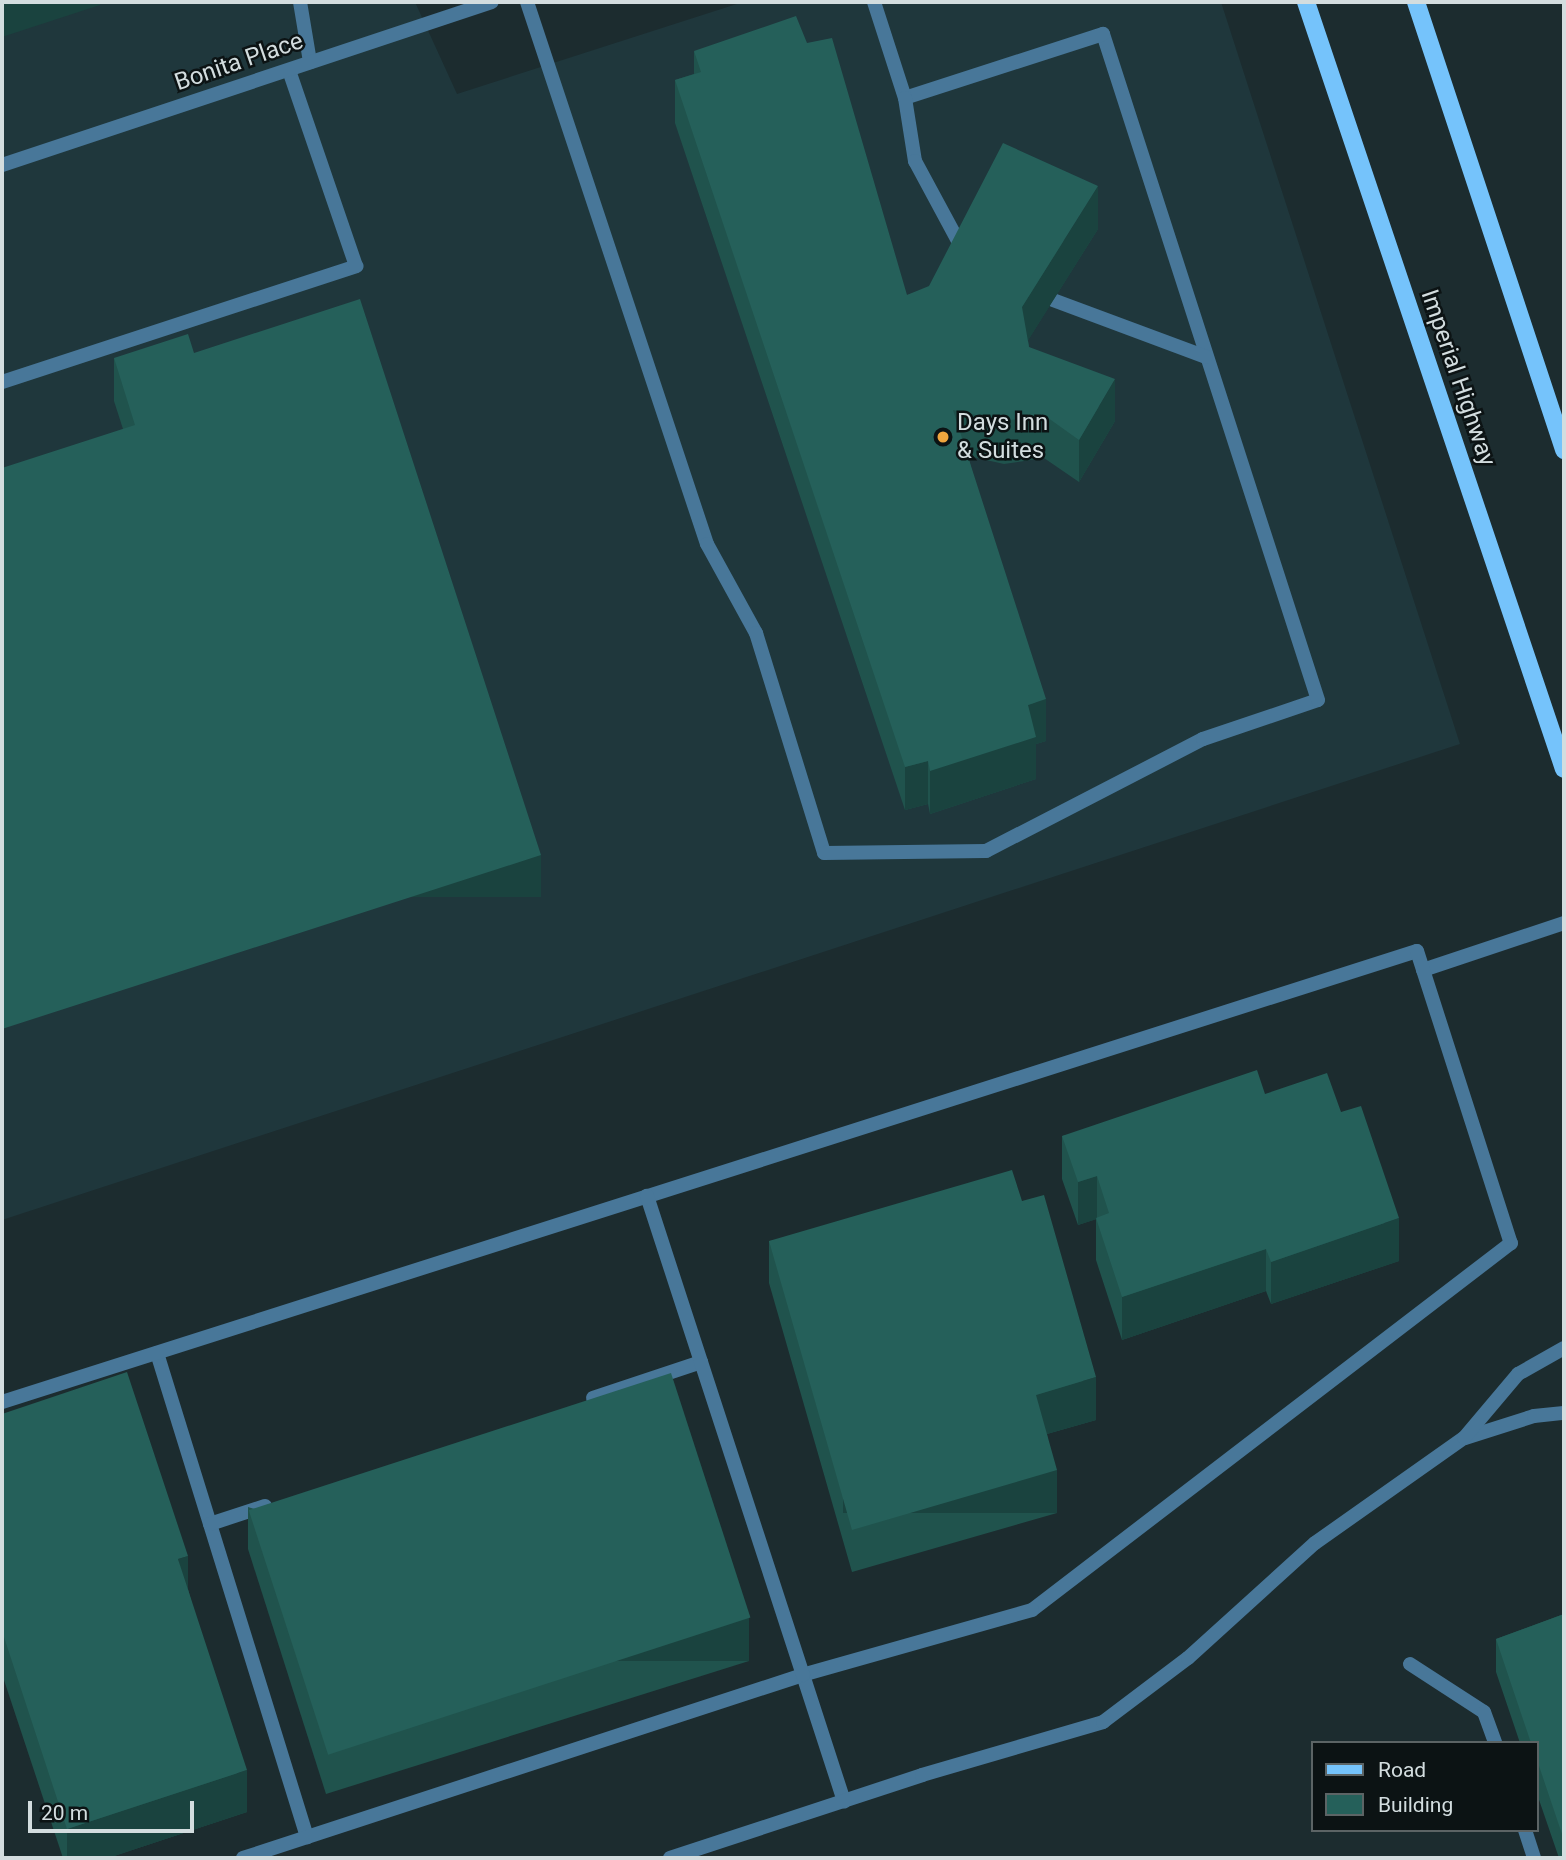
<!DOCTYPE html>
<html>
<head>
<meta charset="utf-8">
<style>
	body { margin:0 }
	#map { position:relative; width:1566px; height:1860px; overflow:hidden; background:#1c2c2f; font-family:Roboto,sans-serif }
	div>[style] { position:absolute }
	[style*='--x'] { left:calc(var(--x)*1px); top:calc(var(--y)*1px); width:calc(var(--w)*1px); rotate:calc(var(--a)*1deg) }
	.built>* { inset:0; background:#1f373c }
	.lane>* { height:14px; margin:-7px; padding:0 7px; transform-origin:7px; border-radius:7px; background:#487799 }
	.street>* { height:14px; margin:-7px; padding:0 7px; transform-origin:7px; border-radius:7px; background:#487799 }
	.primary>* { height:18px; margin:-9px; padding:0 9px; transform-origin:9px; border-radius:9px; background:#75c3fb }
	.wall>* { inset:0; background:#20534d }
	.shaded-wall>* { inset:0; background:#1a433f; transform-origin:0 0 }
	.building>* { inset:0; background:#25605a; transform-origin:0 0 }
	.dots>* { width:19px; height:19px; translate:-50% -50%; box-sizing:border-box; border:4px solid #0c1314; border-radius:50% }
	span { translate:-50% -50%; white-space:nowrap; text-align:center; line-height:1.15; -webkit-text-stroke:5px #0c1314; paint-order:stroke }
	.street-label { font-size:24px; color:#d3dddf }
	.poi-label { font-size:24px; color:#d3dddf }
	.left { translate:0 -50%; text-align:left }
	.frame { position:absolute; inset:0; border:4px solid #d3dddf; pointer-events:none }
	.legend { position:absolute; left:1311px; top:1741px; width:228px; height:91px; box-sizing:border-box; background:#0c1314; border:2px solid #5c6465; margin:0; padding:9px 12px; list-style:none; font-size:21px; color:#d3dddf }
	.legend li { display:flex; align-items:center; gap:14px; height:35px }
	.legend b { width:35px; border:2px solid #5c6465 }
	.scale { position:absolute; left:28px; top:1801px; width:166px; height:32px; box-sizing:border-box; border:4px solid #d3dddf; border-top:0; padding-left:9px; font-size:21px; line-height:24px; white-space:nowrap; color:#d3dddf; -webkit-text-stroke:5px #0c1314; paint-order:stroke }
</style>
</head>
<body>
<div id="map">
	<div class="built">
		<i style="clip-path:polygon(2px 2px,415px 2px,457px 94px,743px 2px,1221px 2px,1460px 744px,2px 1220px)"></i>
	</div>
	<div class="lane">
		<i style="--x:300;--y:2;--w:61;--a:80.5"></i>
		<i style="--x:527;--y:2;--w:571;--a:71.63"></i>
		<i style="--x:707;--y:544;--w:102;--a:61.2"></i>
		<i style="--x:756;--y:633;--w:230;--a:72.8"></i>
		<i style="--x:824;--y:853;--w:162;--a:-0.7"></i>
		<i style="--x:986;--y:851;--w:244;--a:-27.3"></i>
		<i style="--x:1203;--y:739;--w:121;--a:-18.7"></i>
		<i style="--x:1318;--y:700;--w:700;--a:-107.89"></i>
		<i style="--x:1103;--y:34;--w:208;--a:162.1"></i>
		<i style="--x:905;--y:98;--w:101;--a:-107.9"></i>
		<i style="--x:905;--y:98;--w:64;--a:81"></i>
		<i style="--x:915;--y:161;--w:103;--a:61.7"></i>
		<i style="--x:1053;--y:300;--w:163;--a:20.4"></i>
		<i style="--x:2;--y:382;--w:373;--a:-18.1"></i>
		<i style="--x:356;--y:266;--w:207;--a:-108.9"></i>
		<i style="--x:1423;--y:970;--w:149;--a:-18.4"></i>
		<i style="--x:157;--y:1353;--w:507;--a:72.78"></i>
		<i style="--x:593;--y:1398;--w:114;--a:-18.4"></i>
		<i style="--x:2;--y:1402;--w:1485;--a:-17.68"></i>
		<i style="--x:1417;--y:951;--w:307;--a:72.2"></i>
		<i style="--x:1511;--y:1243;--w:603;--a:142.54"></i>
		<i style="--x:1032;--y:1610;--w:238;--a:164.2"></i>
		<i style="--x:803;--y:1675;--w:133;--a:72"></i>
		<i style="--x:1465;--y:1438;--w:72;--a:-17.7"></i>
		<i style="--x:1534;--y:1416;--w:30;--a:-6"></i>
		<i style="--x:210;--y:1524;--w:58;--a:-18.1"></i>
		<i style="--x:1410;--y:1664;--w:88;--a:33"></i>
		<i style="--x:1484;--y:1712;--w:33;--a:70"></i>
		<i style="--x:1525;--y:1830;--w:29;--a:72"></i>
		<i style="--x:243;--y:1858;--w:589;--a:-18.1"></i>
		<i style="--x:803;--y:1675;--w:504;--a:-108.04"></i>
		<i style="--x:670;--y:1858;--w:265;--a:-18.2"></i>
		<i style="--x:922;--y:1775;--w:189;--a:-16.3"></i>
		<i style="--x:1103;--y:1722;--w:106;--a:-37"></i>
		<i style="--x:1188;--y:1658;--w:171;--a:-42.2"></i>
		<i style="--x:1315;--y:1543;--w:182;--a:-35.2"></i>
		<i style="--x:1464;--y:1438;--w:84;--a:-49.8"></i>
		<i style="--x:1518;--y:1374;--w:53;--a:-29.5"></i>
	</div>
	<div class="street">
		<i style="--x:2;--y:165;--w:516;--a:-18.4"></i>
	</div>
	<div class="primary">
		<i style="--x:1306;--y:2;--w:809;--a:71.41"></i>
		<i style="--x:1416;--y:2;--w:472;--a:71.7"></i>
	</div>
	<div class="wall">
		<i style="clip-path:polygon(694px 51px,907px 295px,1098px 229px,1028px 340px,1029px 347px,1115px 421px,1079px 482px,1044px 458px,1004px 464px,968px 456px,1046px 741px,1036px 744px,1036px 779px,930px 814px,928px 804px,905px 810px,675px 123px,675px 80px,694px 74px)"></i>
		<i style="clip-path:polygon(194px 353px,541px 897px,123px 429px,114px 401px,114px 358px)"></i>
		<i style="clip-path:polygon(1265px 1094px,1341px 1112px,1399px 1261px,1271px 1304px,1266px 1291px,1122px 1340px,1096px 1260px,1096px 1219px,1078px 1225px,1062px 1179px,1062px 1136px)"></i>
		<i style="clip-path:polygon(1022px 1201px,1096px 1420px,1047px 1434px,1057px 1513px,852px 1572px,769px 1283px,769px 1241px)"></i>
		<i style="clip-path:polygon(2px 1414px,188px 1589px,247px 1812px,108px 1858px,63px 1858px,2px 1674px)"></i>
		<i style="clip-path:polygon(248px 1507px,749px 1661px,326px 1794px,248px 1549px)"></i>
		<i style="clip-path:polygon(1564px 1614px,1564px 1858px,1559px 1858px,1536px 1791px,1536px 1743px,1520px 1743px,1496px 1672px,1496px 1639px)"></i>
	</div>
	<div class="shaded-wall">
		<i style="clip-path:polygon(2px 2px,100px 2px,100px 5px,2px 37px)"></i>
		<i style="clip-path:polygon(1098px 186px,1098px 229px,1022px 350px,1022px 307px)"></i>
		<i style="clip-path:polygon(1115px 379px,1115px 421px,1079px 482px,1079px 440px)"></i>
		<i style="clip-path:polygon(1046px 699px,1046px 741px,1036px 744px,1036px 779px,930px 814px,930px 771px,1028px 705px)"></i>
		<i style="clip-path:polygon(928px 761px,928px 804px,905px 810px,905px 767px)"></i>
		<i style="left:541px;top:855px;width:42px;height:566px;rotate:90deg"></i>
		<i style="clip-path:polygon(1097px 1176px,1097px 1219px,1078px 1225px,1078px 1182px)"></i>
		<i style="clip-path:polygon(1399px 1218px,1399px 1261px,1271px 1304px,1271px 1262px)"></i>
		<i style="clip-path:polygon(1266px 1249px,1266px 1291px,1122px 1340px,1122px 1297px)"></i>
		<i style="clip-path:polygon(1096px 1377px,1096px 1420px,1036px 1437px,1036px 1395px)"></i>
		<i style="left:1057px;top:1470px;width:43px;height:214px;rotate:90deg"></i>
		<i style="clip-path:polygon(188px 1556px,188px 1599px,178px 1559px)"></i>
		<i style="left:749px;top:1618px;width:43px;height:443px;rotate:90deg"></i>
		<i style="clip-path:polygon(247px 1770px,247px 1812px,108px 1858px,67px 1858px,67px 1829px)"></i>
	</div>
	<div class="building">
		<i style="clip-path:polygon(796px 16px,807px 43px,832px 38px,907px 295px,929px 286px,1003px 143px,1098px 186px,1022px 307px,1029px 347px,1115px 379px,1079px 440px,1044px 415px,1004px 421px,953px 410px,1046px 699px,1028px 705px,1036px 737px,930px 771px,928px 761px,905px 767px,675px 80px,701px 72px,694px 51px)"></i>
		<i style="clip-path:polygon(360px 299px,541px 855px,2px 1029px,2px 468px,135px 425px,114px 358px,188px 334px,194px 353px)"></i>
		<i style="clip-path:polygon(1257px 1070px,1265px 1094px,1327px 1073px,1341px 1112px,1361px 1106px,1399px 1218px,1271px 1262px,1266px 1249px,1122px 1297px,1096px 1218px,1109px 1213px,1097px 1176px,1078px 1182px,1062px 1136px)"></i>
		<i style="clip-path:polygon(1012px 1170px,1022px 1201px,1044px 1195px,1096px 1377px,1036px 1395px,1057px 1470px,852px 1530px,769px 1241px)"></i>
		<i style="clip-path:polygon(127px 1372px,188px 1556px,178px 1559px,247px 1770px,67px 1829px,2px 1631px,2px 1586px,4px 1585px,2px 1578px,2px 1414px)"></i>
		<i style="left:671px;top:1373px;width:257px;height:444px;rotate:72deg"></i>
		<i style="clip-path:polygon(1564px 1614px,1564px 1840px,1536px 1757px,1536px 1743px,1531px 1743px,1496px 1639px)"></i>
	</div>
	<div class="dots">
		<i style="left:943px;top:437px;background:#f0a63e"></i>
	</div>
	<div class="street-label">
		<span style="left:239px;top:62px;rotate:-19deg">Bonita Place</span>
		<span style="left:1458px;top:378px;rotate:71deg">Imperial Highway</span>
	</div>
	<div class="poi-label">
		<span class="left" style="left:957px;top:437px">Days Inn<br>&amp; Suites</span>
	</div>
	<div class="frame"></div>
	<ul class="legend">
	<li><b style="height:9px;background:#75c3fb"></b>Road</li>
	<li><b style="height:19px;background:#25605a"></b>Building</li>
	</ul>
	<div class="scale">20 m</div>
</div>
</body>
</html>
